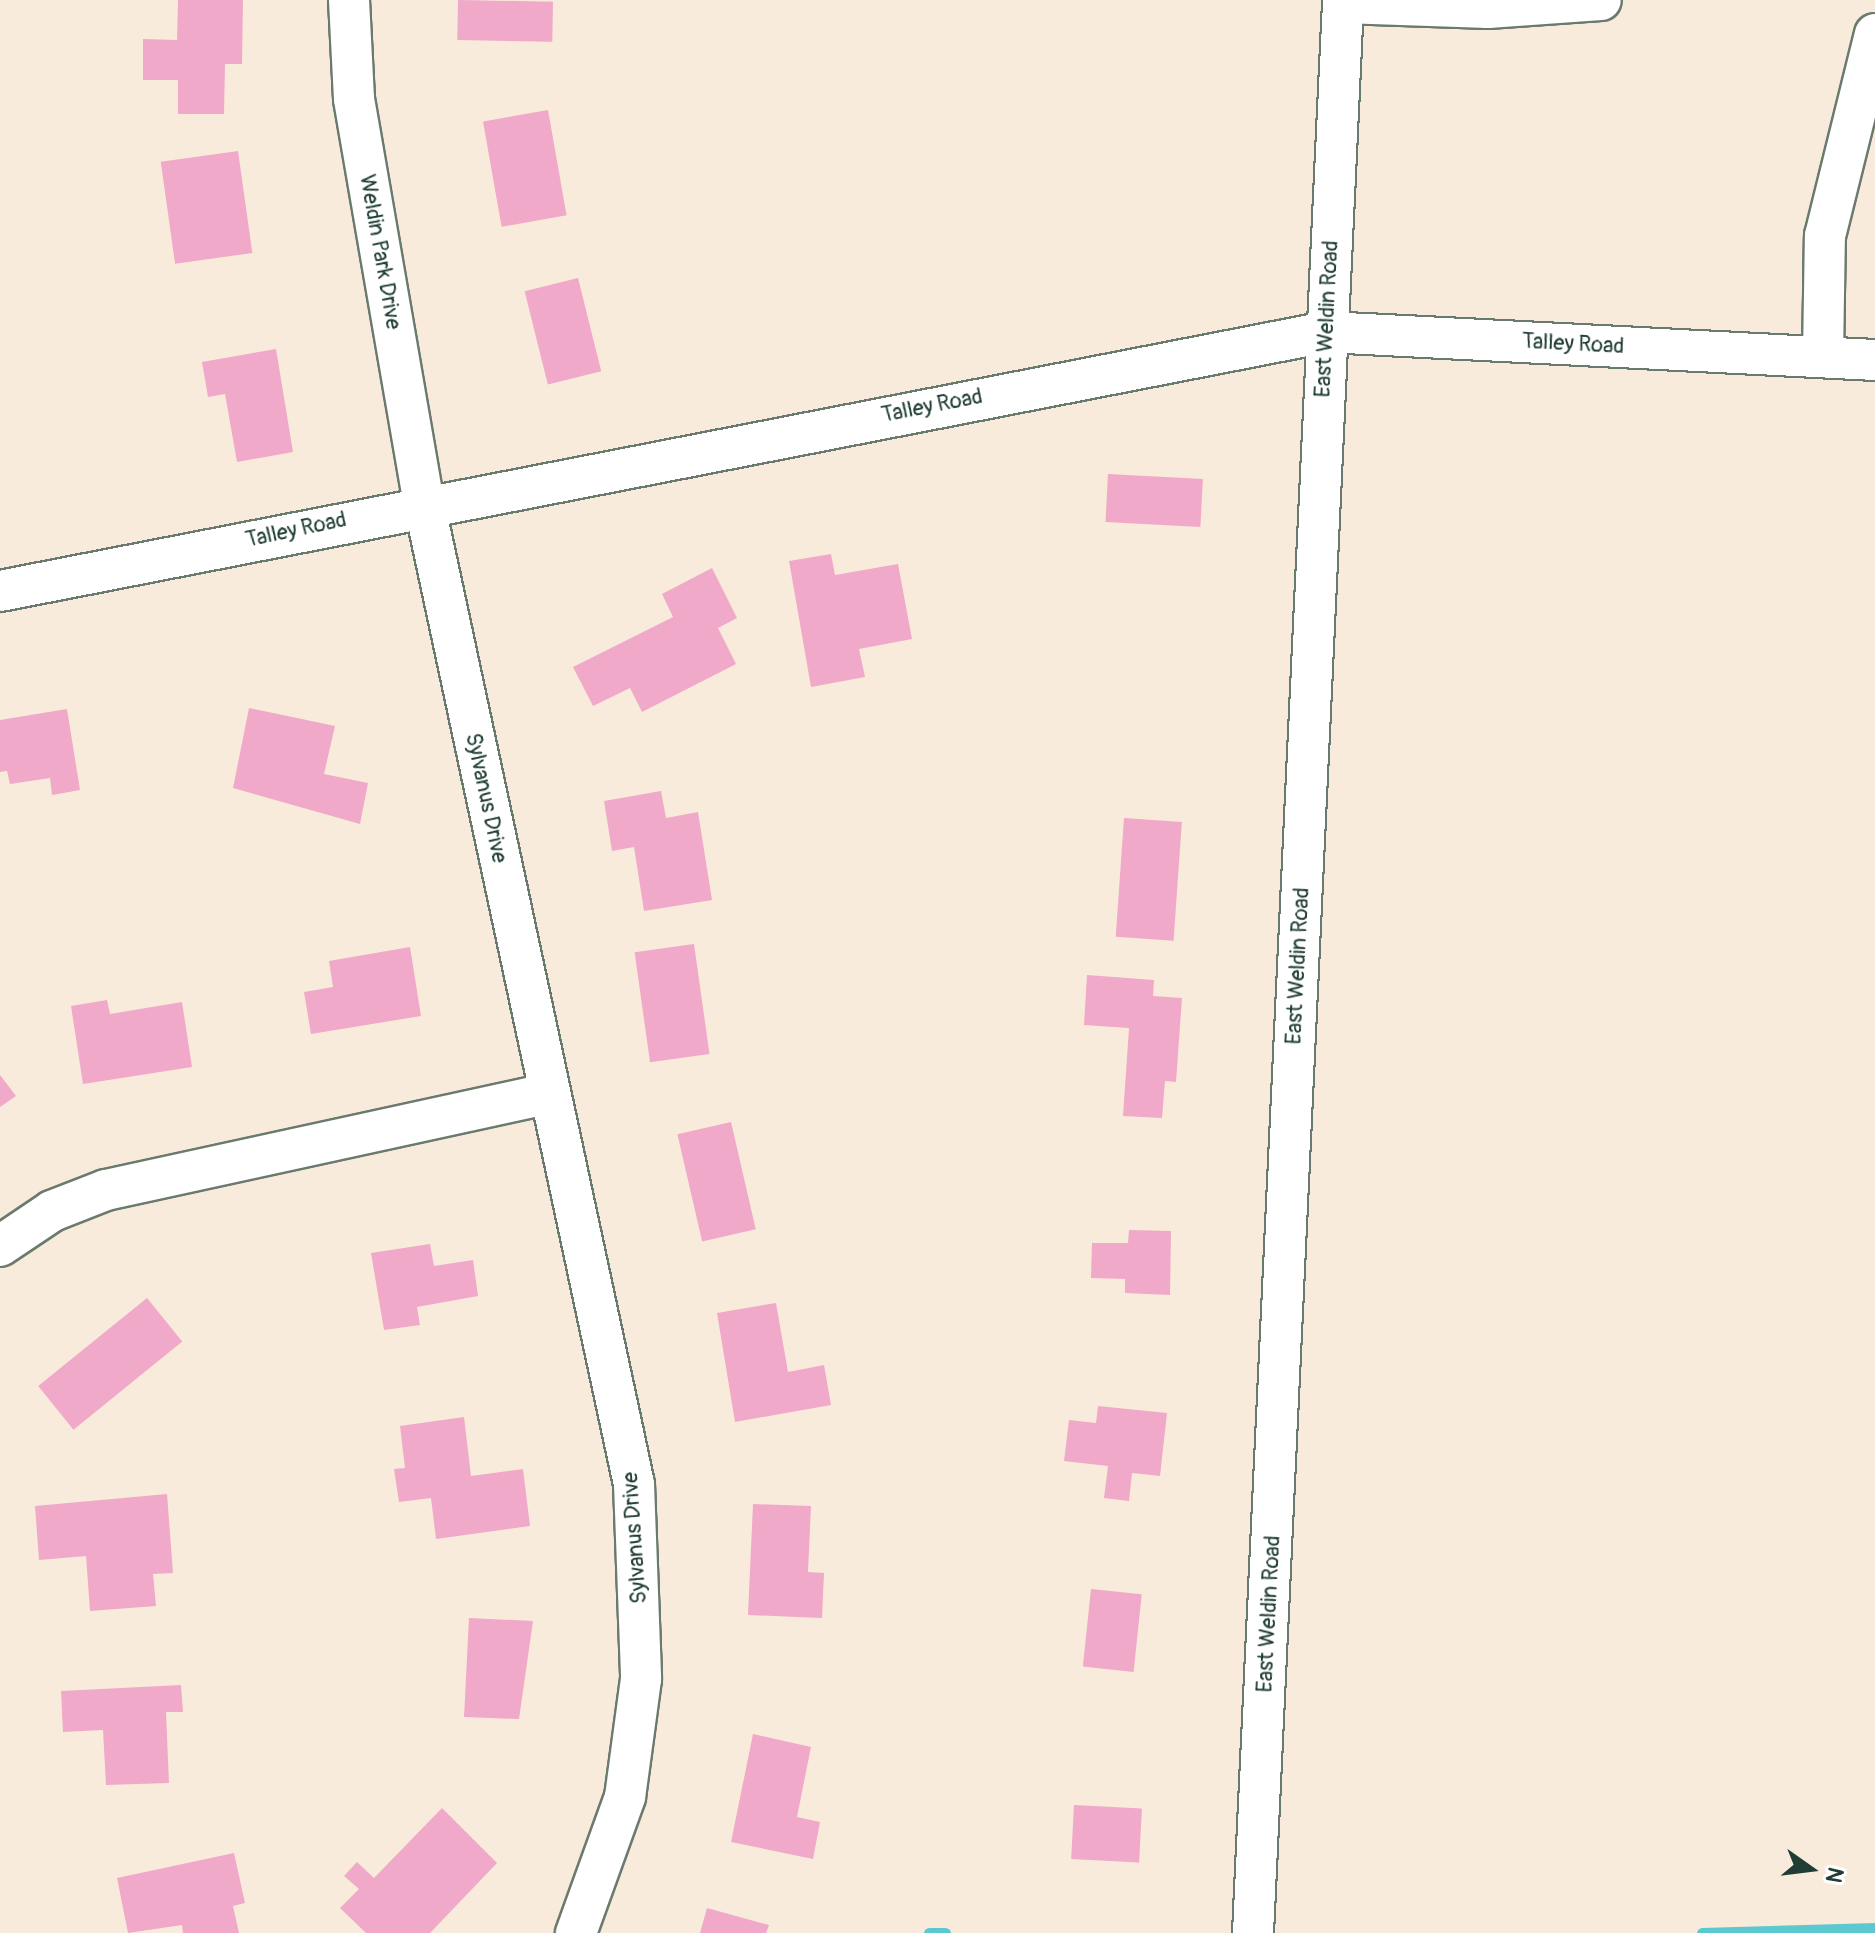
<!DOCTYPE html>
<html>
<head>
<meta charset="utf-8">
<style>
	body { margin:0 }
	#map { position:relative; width:1875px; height:1933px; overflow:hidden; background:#f9ebdb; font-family:Pangolin,sans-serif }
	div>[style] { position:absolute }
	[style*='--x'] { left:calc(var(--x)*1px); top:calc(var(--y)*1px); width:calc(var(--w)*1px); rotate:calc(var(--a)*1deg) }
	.stream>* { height:11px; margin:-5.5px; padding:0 5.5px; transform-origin:5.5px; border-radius:5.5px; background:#5cc9d0 }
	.building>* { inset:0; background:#f0a9c9; transform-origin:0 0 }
	.roads { filter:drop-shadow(2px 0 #6b7a6e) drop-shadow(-2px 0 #6b7a6e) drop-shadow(0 2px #6b7a6e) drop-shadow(0 -2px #6b7a6e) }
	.minor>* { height:40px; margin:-20px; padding:0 20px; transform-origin:20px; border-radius:20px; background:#fff }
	span { translate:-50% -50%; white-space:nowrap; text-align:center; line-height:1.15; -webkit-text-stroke:7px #fff; paint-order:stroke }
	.street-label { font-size:22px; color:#1f3d34 }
	.north { position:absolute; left:1771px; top:1829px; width:80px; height:80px; -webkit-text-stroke:6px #fff; paint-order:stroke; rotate:104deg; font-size:22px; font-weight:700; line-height:32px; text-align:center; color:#1f3d34 }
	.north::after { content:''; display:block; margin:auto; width:28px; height:36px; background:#1f3d34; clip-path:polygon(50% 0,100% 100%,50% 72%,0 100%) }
</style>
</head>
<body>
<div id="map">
	<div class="stream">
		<i style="--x:929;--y:1933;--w:16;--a:0"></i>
		<i style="--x:1702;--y:1933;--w:173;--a:-1.7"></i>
	</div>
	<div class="building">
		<i style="clip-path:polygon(178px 0,243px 0,242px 64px,225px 64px,224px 114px,178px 114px,178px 80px,143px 80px,143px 39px,177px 40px)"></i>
		<i style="left:458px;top:0;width:95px;height:40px;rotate:1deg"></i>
		<i style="left:548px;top:110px;width:107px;height:66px;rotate:80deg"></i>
		<i style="left:238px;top:151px;width:103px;height:78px;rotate:82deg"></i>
		<i style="left:578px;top:278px;width:96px;height:55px;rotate:76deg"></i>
		<i style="clip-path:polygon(276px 349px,293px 452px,237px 462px,225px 394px,208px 397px,202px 362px)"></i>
		<i style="left:1108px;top:474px;width:95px;height:48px;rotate:3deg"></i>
		<i style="clip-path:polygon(831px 554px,835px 575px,898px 564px,912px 639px,859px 649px,865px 677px,811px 687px,789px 561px)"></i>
		<i style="clip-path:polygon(712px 568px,737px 618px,718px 628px,736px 664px,642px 712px,630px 688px,593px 706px,573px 667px,673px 617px,662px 594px)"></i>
		<i style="clip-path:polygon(249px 708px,335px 726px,324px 774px,368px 783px,360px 824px,233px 788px)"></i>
		<i style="clip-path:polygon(67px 709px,80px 790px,52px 795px,50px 778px,10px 784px,7px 771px,0 772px,0 720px)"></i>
		<i style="clip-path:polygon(661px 791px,666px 818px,698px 812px,712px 900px,644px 911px,634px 847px,612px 851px,604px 801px)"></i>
		<i style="left:1124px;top:818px;width:58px;height:119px;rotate:4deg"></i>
		<i style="left:694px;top:944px;width:111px;height:60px;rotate:82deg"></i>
		<i style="clip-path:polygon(410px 947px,421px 1016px,311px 1034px,304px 992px,333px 987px,329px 961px)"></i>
		<i style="clip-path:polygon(1087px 975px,1154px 980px,1153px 996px,1182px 998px,1176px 1082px,1165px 1081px,1162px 1118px,1123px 1116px,1129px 1028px,1084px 1025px)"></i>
		<i style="clip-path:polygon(107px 1000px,110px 1014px,182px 1002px,192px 1067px,83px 1084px,71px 1006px)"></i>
		<i style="clip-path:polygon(0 1075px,16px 1096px,0 1107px)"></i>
		<i style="left:731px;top:1122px;width:110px;height:55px;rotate:77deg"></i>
		<i style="clip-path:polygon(1129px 1230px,1171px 1231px,1170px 1295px,1125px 1293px,1125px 1279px,1091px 1278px,1092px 1243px,1128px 1243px)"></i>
		<i style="clip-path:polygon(430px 1244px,434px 1266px,473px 1260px,478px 1296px,417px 1307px,420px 1325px,384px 1330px,371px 1253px)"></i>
		<i style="left:147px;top:1298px;width:56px;height:140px;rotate:51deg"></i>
		<i style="clip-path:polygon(776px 1303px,788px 1372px,824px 1365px,831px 1405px,735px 1422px,717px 1313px)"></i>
		<i style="clip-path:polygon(1098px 1406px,1167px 1413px,1160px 1476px,1132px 1473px,1129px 1501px,1104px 1498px,1108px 1466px,1064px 1461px,1069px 1420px,1096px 1423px)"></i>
		<i style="clip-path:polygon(464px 1417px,471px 1476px,523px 1469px,530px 1526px,436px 1539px,431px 1498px,399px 1502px,394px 1469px,405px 1468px,400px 1426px)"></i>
		<i style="clip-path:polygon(167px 1494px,173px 1573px,153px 1574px,156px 1606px,90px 1611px,86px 1556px,39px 1560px,35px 1506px)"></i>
		<i style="clip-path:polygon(753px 1504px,811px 1506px,808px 1572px,824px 1573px,822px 1618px,748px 1615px)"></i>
		<i style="left:1091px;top:1589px;width:51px;height:78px;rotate:6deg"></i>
		<i style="clip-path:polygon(469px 1618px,533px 1621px,519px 1719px,464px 1717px)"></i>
		<i style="clip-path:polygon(181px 1685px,183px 1712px,166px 1712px,169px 1783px,106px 1785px,103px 1730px,63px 1732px,61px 1691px)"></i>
		<i style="clip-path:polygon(753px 1734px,811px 1747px,797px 1817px,820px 1822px,813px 1859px,731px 1842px)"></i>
		<i style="left:1074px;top:1805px;width:68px;height:54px;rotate:3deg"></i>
		<i style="clip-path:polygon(442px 1808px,497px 1863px,430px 1933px,366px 1933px,340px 1908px,359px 1889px,344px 1876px,357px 1862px,374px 1878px)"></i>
		<i style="clip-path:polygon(234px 1853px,245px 1903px,233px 1906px,239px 1933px,183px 1933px,182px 1925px,128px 1933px,117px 1878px)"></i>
		<i style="clip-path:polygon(707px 1908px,769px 1925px,766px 1933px,700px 1933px)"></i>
	</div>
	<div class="roads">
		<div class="minor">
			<i style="--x:349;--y:0;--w:99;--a:87.1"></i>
			<i style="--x:354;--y:99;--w:410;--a:80.2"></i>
			<i style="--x:424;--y:503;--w:1003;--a:77.92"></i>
			<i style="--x:634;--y:1484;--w:195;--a:87.9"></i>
			<i style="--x:641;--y:1679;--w:119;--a:97.7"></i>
			<i style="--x:625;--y:1797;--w:145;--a:109.8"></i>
			<i style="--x:1343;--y:3;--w:145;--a:2"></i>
			<i style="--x:1488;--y:8;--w:113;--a:-4"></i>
			<i style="--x:1823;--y:357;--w:121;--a:-89.1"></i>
			<i style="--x:1825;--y:236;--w:208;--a:-76.1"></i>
			<i style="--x:0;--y:591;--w:1351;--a:-11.05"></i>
			<i style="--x:1326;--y:332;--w:550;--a:2.92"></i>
			<i style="--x:0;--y:1246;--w:63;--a:-33.9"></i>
			<i style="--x:52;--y:1211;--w:58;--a:-21.3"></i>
			<i style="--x:106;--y:1190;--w:452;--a:-12.3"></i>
			<i style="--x:1253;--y:1933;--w:1935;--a:-87.33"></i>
		</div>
	</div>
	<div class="street-label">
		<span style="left:380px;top:252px;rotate:80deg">Weldin Park Drive</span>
		<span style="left:1327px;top:319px;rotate:-87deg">East Weldin Road</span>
		<span style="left:1573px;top:344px;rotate:3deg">Talley Road</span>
		<span style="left:932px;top:406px;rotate:-11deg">Talley Road</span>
		<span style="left:296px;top:530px;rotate:-12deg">Talley Road</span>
		<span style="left:486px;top:798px;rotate:78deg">Sylvanus Drive</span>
		<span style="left:1298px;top:966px;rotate:-87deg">East Weldin Road</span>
		<span style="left:635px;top:1538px;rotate:-94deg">Sylvanus Drive</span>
		<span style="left:1269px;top:1614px;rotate:-87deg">East Weldin Road</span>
	</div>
	<div class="north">N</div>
</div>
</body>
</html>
